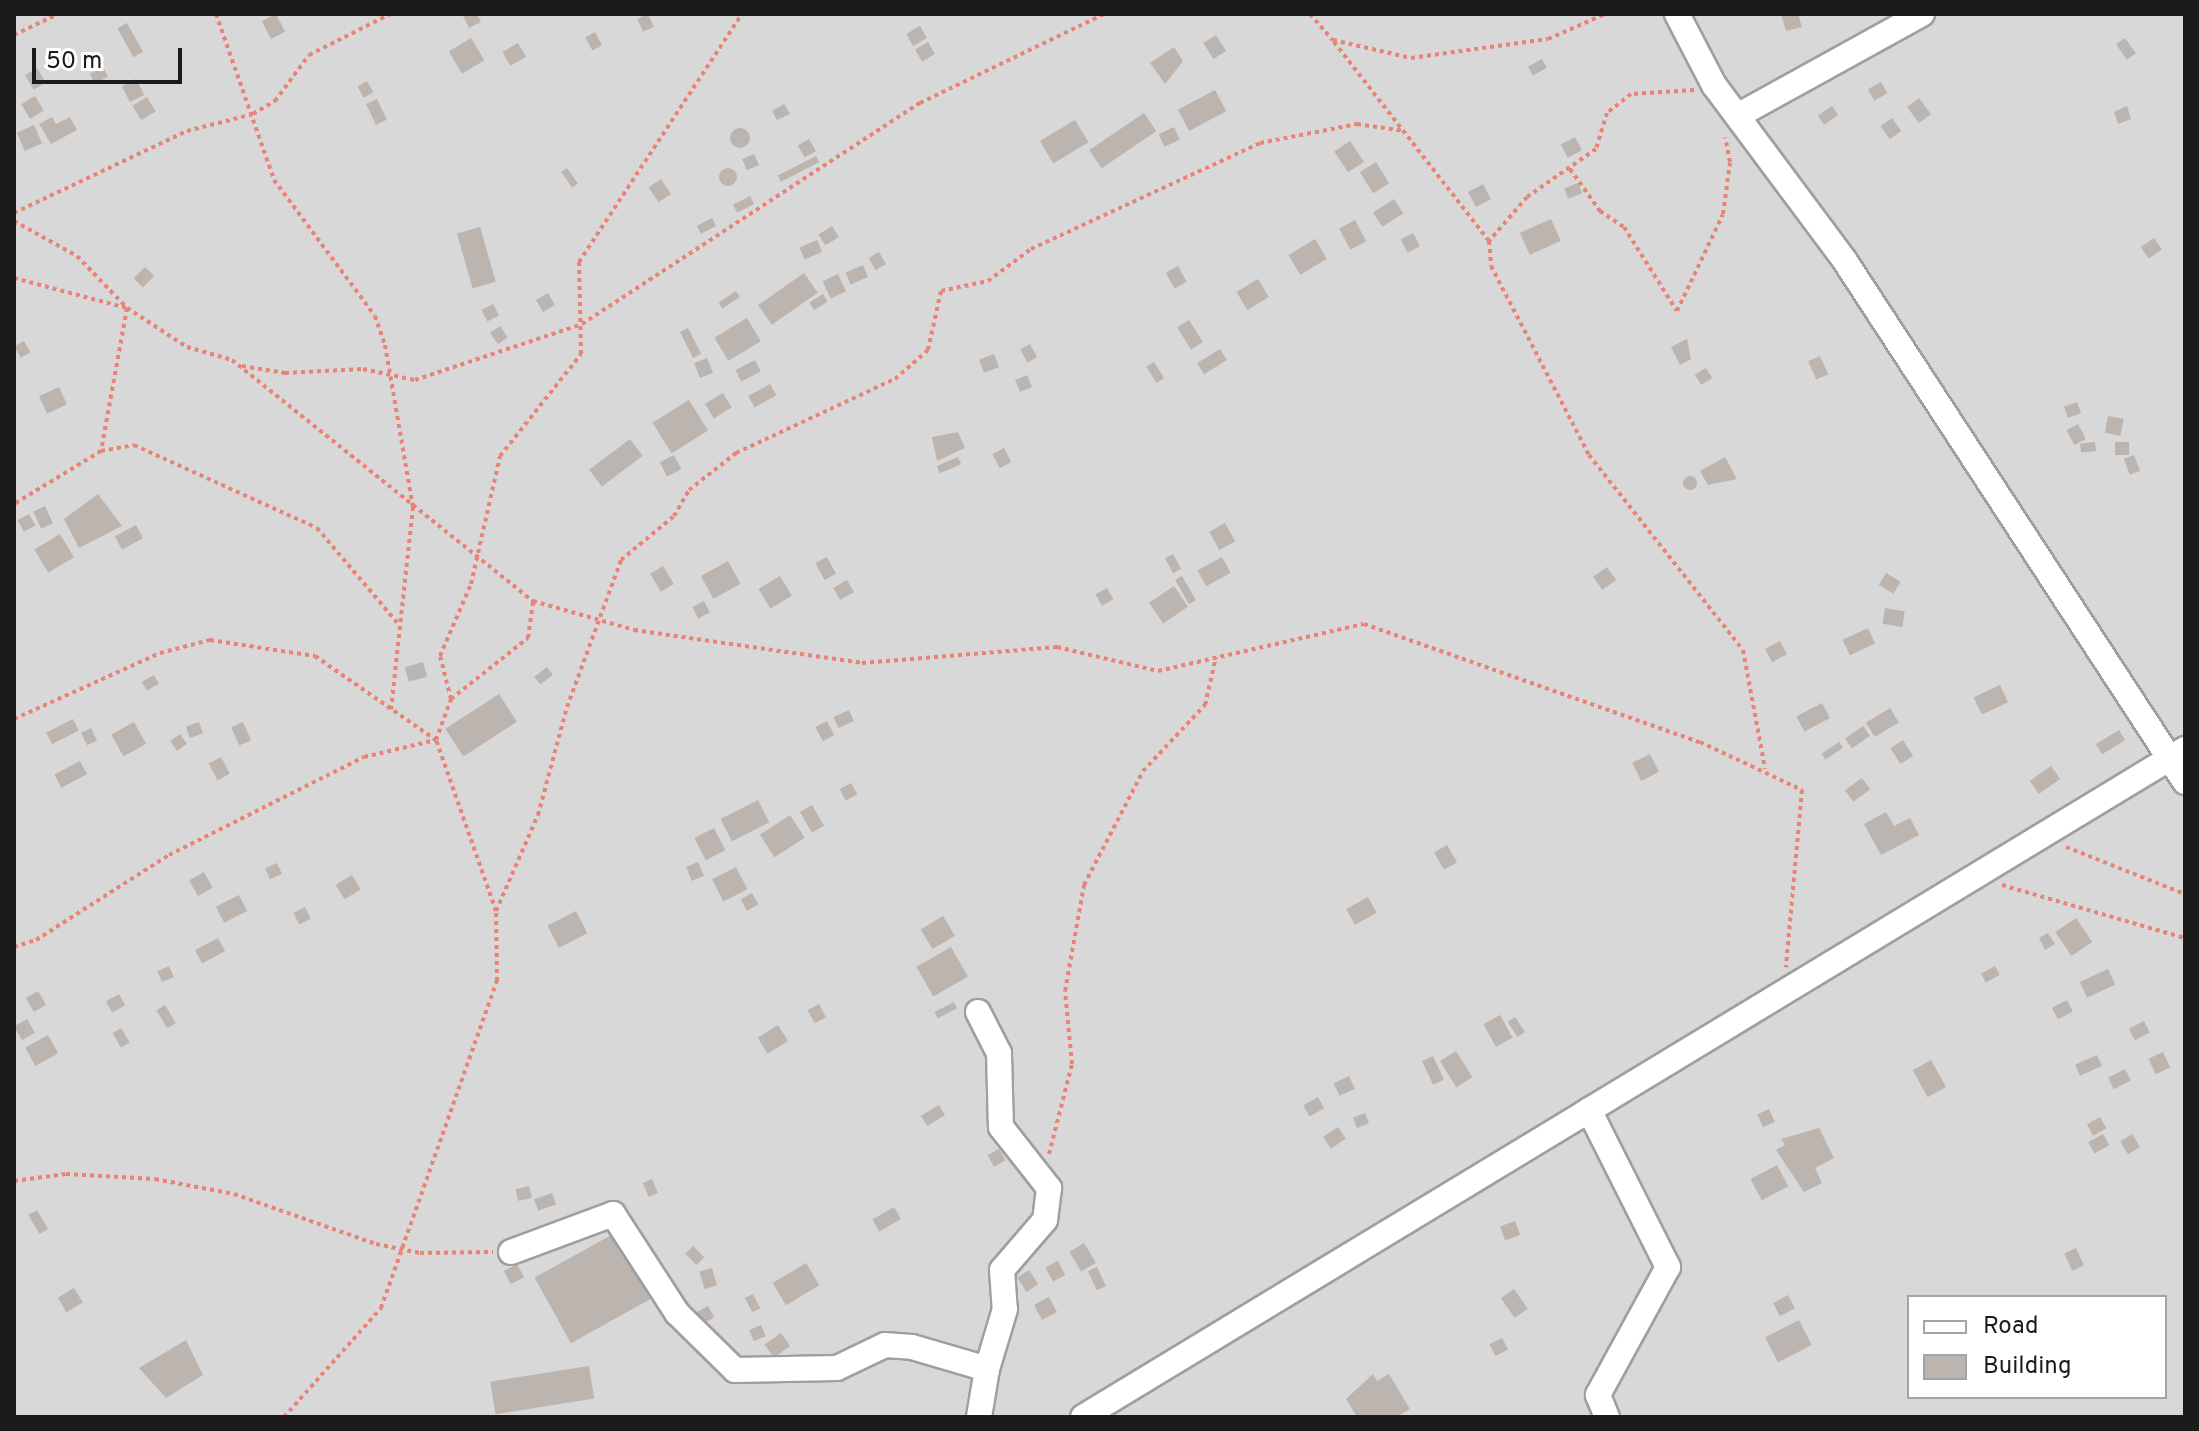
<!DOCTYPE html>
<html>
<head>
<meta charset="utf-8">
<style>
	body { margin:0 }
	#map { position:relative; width:2199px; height:1431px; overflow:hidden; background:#ece8e2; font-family:Overpass,sans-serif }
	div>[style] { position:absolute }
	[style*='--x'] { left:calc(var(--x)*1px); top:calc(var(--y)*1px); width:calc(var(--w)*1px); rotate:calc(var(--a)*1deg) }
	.residential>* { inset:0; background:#d9d8d8 }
	.building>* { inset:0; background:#bbb4af; transform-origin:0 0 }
	.round { border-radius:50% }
	.path>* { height:4px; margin-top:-2px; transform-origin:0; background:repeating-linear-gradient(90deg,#e98375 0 4px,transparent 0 8px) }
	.roads { filter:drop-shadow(2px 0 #9f9f9f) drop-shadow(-2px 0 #9f9f9f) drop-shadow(0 2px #9f9f9f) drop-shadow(0 -2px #9f9f9f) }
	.minor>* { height:24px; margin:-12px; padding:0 12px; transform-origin:12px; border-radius:12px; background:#fff }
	span { translate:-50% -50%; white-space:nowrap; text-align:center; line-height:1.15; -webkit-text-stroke:8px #fff; paint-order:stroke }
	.frame { position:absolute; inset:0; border:16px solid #1b1b1b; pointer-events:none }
	.legend { position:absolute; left:1907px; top:1295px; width:260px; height:104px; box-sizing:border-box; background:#fff; border:2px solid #a4a4a4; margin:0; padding:10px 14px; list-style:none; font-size:24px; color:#1b1b1b }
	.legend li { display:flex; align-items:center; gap:16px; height:40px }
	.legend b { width:40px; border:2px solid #a4a4a4 }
	.scale { position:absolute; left:32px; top:48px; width:150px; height:36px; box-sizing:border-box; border:4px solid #1b1b1b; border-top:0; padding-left:10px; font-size:24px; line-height:28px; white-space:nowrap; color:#1b1b1b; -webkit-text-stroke:6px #fff; paint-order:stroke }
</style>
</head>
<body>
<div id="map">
	<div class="residential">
		<i style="clip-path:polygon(evenodd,14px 14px,2185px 14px,2185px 1417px,14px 1417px,14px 14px,1909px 1297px,2165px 1297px,2165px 1397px,1909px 1397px,1909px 1297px)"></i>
	</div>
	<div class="building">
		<i style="left:276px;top:14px;width:20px;height:16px;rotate:63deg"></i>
		<i style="clip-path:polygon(462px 14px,477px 14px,481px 22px,469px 28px)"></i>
		<i style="left:648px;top:14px;width:14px;height:12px;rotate:65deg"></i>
		<i style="clip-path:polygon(1781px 14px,1798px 14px,1802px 27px,1786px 31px)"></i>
		<i style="left:127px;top:23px;width:33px;height:11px;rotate:61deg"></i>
		<i style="left:920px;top:26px;width:14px;height:16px;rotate:60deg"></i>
		<i style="left:595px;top:32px;width:15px;height:11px;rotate:62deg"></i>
		<i style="left:1216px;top:35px;width:19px;height:15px;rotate:58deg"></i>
		<i style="left:471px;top:38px;width:26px;height:26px;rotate:59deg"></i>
		<i style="left:2125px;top:38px;width:19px;height:11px;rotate:55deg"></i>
		<i style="left:928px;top:42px;width:14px;height:15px;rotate:60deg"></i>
		<i style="left:518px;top:43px;width:16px;height:18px;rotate:60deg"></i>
		<i style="clip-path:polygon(1174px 47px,1183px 61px,1165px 84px,1150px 63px)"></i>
		<i style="left:1542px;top:59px;width:10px;height:16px;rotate:61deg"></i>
		<i style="left:103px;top:67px;width:11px;height:15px;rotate:63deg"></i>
		<i style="left:37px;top:68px;width:17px;height:14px;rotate:59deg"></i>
		<i style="left:136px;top:79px;width:18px;height:16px;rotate:63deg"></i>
		<i style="left:367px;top:81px;width:13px;height:11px;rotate:61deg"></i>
		<i style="left:1881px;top:82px;width:13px;height:15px;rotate:61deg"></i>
		<i style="left:1215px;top:90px;width:24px;height:42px;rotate:62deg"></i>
		<i style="left:35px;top:96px;width:17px;height:16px;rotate:59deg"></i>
		<i style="left:147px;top:97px;width:17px;height:17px;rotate:59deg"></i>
		<i style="left:1919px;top:98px;width:20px;height:15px;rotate:53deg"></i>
		<i style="left:377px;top:99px;width:23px;height:12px;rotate:65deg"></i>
		<i style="clip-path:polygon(784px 104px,790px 114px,777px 120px,772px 111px)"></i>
		<i style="left:1832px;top:106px;width:11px;height:17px;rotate:56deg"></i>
		<i style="clip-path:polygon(2127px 106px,2131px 119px,2118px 124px,2114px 112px)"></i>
		<i style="left:1144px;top:113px;width:22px;height:66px;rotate:56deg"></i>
		<i style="clip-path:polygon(52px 117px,56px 124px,70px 117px,77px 130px,51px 144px,39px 124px)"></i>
		<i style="left:1892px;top:118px;width:16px;height:14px;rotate:55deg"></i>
		<i style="left:1075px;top:120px;width:26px;height:41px;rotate:59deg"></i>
		<i style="left:34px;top:125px;width:20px;height:19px;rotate:66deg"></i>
		<i style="left:1174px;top:127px;width:14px;height:17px;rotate:65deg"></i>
		<i class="round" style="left:730px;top:128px;width:20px;height:20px"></i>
		<i style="left:1575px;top:137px;width:15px;height:16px;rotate:62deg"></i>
		<i style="left:809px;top:139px;width:14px;height:13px;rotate:60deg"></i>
		<i style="left:1350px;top:141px;width:25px;height:19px;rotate:56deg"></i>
		<i style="left:754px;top:154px;width:12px;height:13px;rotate:66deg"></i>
		<i style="left:816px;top:156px;width:7px;height:43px;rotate:63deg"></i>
		<i style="left:1376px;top:162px;width:25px;height:19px;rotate:58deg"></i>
		<i class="round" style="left:719px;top:168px;width:18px;height:18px"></i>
		<i style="left:567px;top:168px;width:19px;height:7px;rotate:55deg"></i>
		<i style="left:661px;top:179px;width:18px;height:15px;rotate:56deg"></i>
		<i style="left:1578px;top:183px;width:11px;height:15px;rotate:68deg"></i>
		<i style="left:1483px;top:184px;width:17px;height:17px;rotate:62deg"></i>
		<i style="left:750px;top:196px;width:9px;height:19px;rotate:63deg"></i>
		<i style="left:1394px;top:199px;width:17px;height:25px;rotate:57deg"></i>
		<i style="left:712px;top:218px;width:9px;height:17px;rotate:63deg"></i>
		<i style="left:1551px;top:219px;width:24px;height:34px;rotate:66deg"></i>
		<i style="left:1355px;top:220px;width:24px;height:18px;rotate:62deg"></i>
		<i style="left:832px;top:226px;width:13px;height:16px;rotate:58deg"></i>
		<i style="left:480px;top:227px;width:57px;height:24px;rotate:74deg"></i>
		<i style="left:1413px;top:233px;width:15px;height:14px;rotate:62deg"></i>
		<i style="left:2154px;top:238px;width:14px;height:16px;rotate:56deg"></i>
		<i style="left:1315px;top:239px;width:23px;height:31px;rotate:59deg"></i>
		<i style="left:817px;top:240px;width:13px;height:19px;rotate:67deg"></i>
		<i style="left:879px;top:252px;width:14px;height:12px;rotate:60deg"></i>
		<i style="left:863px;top:265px;width:13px;height:19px;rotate:67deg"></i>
		<i style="left:1178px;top:266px;width:18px;height:14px;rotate:61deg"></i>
		<i style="left:145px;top:267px;width:13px;height:16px;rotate:45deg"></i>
		<i style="left:804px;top:273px;width:24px;height:56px;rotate:55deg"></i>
		<i style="left:838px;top:274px;width:19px;height:17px;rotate:65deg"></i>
		<i style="left:1258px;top:279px;width:21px;height:25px;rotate:59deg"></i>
		<i style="left:736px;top:291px;width:7px;height:21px;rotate:56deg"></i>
		<i style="left:548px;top:293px;width:14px;height:14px;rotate:60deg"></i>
		<i style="left:823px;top:294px;width:9px;height:16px;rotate:58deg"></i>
		<i style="left:493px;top:304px;width:13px;height:13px;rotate:63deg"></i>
		<i style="left:747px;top:318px;width:27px;height:38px;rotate:59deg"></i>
		<i style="left:1189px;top:320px;width:26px;height:14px;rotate:58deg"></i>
		<i style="left:500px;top:326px;width:14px;height:12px;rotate:56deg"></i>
		<i style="left:688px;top:328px;width:29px;height:9px;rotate:63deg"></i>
		<i style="clip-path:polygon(1687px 339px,1691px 359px,1680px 365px,1671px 347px)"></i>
		<i style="left:24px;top:341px;width:13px;height:11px;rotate:61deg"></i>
		<i style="left:1030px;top:344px;width:15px;height:11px;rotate:62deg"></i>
		<i style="left:1220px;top:349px;width:13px;height:27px;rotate:58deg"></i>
		<i style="left:994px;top:354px;width:14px;height:16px;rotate:69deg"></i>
		<i style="left:1820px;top:356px;width:20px;height:13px;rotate:66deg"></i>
		<i style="left:707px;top:358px;width:16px;height:14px;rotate:68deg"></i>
		<i style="left:755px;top:360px;width:13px;height:22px;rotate:63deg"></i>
		<i style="left:1154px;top:362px;width:19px;height:9px;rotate:58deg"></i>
		<i style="left:1706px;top:368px;width:12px;height:13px;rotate:59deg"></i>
		<i style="left:1027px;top:375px;width:13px;height:13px;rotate:67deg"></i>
		<i style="left:770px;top:384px;width:13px;height:25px;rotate:61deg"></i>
		<i style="left:59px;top:387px;width:19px;height:22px;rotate:65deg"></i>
		<i style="left:723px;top:393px;width:17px;height:21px;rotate:59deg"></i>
		<i style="left:689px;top:400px;width:36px;height:43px;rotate:58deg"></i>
		<i style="left:2077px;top:402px;width:12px;height:14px;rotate:70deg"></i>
		<i style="left:2108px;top:416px;width:16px;height:17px;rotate:11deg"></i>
		<i style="left:2078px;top:424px;width:17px;height:13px;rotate:62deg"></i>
		<i style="clip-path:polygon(958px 432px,965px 448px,937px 461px,932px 437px)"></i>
		<i style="left:630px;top:439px;width:21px;height:51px;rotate:53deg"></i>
		<i style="left:2095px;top:442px;width:9px;height:15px;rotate:84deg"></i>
		<i style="left:2129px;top:442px;width:13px;height:14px;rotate:90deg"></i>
		<i style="left:1004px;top:448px;width:16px;height:13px;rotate:63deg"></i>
		<i style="left:674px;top:455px;width:16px;height:16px;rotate:63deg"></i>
		<i style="left:2134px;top:455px;width:17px;height:11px;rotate:69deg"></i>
		<i style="left:958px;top:457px;width:8px;height:23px;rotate:67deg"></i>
		<i style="clip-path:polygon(1725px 457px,1737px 479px,1708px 485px,1700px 471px)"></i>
		<i class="round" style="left:1683px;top:476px;width:14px;height:14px"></i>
		<i style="clip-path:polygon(98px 494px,122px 526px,79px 548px,64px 519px)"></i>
		<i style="left:45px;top:506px;width:19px;height:13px;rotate:65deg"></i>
		<i style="left:29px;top:514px;width:13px;height:13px;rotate:61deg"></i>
		<i style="left:1225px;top:523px;width:21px;height:18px;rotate:61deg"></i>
		<i style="left:136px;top:525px;width:15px;height:24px;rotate:62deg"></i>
		<i style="left:60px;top:534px;width:27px;height:30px;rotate:59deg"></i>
		<i style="left:1173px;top:554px;width:17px;height:9px;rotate:62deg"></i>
		<i style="left:827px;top:557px;width:19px;height:13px;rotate:62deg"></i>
		<i style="left:1222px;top:557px;width:18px;height:28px;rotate:61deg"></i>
		<i style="left:728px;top:561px;width:26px;height:31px;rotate:61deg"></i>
		<i style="left:663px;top:566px;width:21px;height:15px;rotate:59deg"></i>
		<i style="left:1607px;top:567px;width:16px;height:17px;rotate:55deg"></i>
		<i style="left:1886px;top:573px;width:17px;height:14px;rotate:31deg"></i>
		<i style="left:780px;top:576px;width:23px;height:25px;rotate:59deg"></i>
		<i style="left:1182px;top:576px;width:28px;height:8px;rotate:60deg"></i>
		<i style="left:847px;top:580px;width:14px;height:16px;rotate:60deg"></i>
		<i style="left:1174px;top:586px;width:25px;height:30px;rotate:56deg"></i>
		<i style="left:1107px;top:588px;width:13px;height:13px;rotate:61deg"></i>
		<i style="left:704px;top:601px;width:13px;height:13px;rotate:63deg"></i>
		<i style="left:1885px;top:608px;width:20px;height:16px;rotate:9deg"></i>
		<i style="left:1868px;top:628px;width:17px;height:28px;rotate:65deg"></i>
		<i style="left:1780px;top:641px;width:15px;height:17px;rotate:62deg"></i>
		<i style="left:423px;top:662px;width:15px;height:19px;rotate:74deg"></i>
		<i style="left:547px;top:667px;width:10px;height:16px;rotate:53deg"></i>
		<i style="left:154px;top:675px;width:10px;height:14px;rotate:61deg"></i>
		<i style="left:2000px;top:685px;width:19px;height:29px;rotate:65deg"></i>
		<i style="left:499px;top:694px;width:33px;height:64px;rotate:57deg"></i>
		<i style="left:1822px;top:703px;width:17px;height:29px;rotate:62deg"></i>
		<i style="left:1890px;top:708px;width:17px;height:28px;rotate:59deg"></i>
		<i style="left:849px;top:710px;width:12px;height:17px;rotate:66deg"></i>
		<i style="left:73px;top:719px;width:13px;height:30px;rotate:63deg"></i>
		<i style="left:827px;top:721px;width:16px;height:13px;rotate:63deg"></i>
		<i style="left:134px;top:722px;width:25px;height:26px;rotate:61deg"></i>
		<i style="left:199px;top:722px;width:12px;height:14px;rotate:70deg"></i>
		<i style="left:243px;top:722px;width:20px;height:13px;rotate:66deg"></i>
		<i style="left:1863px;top:726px;width:12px;height:22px;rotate:55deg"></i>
		<i style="left:91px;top:728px;width:14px;height:11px;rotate:65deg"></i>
		<i style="left:2119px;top:730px;width:12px;height:27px;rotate:59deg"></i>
		<i style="left:180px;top:734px;width:12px;height:12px;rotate:55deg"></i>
		<i style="left:1903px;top:740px;width:19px;height:15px;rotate:58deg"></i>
		<i style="left:1839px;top:742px;width:7px;height:21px;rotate:56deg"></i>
		<i style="left:1650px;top:754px;width:20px;height:20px;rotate:63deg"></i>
		<i style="left:221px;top:757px;width:19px;height:14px;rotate:62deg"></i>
		<i style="left:80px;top:761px;width:15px;height:29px;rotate:62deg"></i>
		<i style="left:2051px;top:766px;width:16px;height:26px;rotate:55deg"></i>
		<i style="left:1862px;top:778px;width:14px;height:21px;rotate:54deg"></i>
		<i style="left:851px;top:783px;width:13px;height:13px;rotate:61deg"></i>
		<i style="left:758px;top:800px;width:25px;height:42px;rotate:63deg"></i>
		<i style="left:812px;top:805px;width:24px;height:14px;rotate:60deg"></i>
		<i style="clip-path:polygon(1886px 812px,1894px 826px,1910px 818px,1919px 835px,1881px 855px,1864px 824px)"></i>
		<i style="left:790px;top:815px;width:27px;height:36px;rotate:57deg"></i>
		<i style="left:714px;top:828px;width:25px;height:22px;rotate:63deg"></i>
		<i style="left:1447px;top:845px;width:20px;height:15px;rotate:60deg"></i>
		<i style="left:698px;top:862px;width:15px;height:13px;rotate:67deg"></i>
		<i style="left:277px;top:863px;width:12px;height:13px;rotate:66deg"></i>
		<i style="left:736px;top:867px;width:25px;height:27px;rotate:63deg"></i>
		<i style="left:204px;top:872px;width:18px;height:17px;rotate:61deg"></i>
		<i style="left:352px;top:875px;width:17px;height:19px;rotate:59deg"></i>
		<i style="left:752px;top:893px;width:13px;height:13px;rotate:61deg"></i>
		<i style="left:239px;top:895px;width:18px;height:26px;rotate:63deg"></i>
		<i style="left:1368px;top:897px;width:18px;height:25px;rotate:61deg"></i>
		<i style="left:305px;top:907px;width:13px;height:13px;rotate:63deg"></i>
		<i style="left:576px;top:911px;width:25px;height:32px;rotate:63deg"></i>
		<i style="left:943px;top:916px;width:23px;height:26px;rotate:59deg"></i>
		<i style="left:2076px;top:918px;width:29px;height:25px;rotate:56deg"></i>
		<i style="clip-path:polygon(2048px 933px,2055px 944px,2045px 950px,2039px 938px)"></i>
		<i style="left:218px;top:938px;width:15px;height:26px;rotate:62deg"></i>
		<i style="left:951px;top:947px;width:34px;height:40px;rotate:60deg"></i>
		<i style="left:169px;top:966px;width:12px;height:13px;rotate:66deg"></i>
		<i style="left:1995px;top:966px;width:10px;height:16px;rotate:61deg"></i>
		<i style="left:2108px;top:969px;width:17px;height:31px;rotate:65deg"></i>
		<i style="left:38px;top:991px;width:16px;height:14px;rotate:60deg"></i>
		<i style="left:119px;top:994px;width:13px;height:15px;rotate:61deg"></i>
		<i style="left:2067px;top:1000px;width:13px;height:17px;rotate:63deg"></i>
		<i style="left:954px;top:1002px;width:7px;height:22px;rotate:63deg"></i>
		<i style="left:819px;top:1004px;width:15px;height:13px;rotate:62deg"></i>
		<i style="left:165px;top:1005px;width:21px;height:10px;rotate:59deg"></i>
		<i style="left:1500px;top:1015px;width:26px;height:19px;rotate:61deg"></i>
		<i style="left:1515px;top:1017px;width:18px;height:9px;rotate:56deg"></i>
		<i style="left:27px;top:1019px;width:16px;height:15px;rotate:60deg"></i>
		<i style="left:2144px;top:1021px;width:13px;height:17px;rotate:63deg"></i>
		<i style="left:778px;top:1025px;width:19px;height:24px;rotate:58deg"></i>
		<i style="left:121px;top:1028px;width:17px;height:10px;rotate:59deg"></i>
		<i style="left:48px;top:1035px;width:21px;height:26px;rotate:61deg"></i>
		<i style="left:1456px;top:1051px;width:31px;height:19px;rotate:58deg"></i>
		<i style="left:2163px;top:1052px;width:17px;height:16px;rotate:65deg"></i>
		<i style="left:2097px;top:1055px;width:12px;height:24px;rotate:66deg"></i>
		<i style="left:1433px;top:1056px;width:26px;height:12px;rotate:65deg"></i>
		<i style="left:1931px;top:1060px;width:31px;height:21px;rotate:61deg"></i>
		<i style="left:2125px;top:1069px;width:13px;height:19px;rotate:63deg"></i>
		<i style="left:1349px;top:1076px;width:14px;height:17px;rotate:65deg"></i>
		<i style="left:1318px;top:1097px;width:13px;height:17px;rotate:61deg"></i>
		<i style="left:939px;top:1105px;width:12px;height:21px;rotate:59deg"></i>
		<i style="left:1769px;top:1109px;width:14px;height:13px;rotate:65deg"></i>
		<i style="left:1365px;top:1113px;width:11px;height:13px;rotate:68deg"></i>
		<i style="left:2100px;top:1117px;width:13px;height:15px;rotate:61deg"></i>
		<i style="left:1338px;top:1127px;width:14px;height:18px;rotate:56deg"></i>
		<i style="clip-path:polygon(1819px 1128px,1834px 1158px,1815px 1168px,1822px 1183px,1804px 1192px,1776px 1150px,1785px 1145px,1781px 1139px)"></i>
		<i style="left:2103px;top:1134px;width:13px;height:17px;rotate:61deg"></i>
		<i style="left:2132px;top:1134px;width:15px;height:14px;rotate:58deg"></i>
		<i style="left:999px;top:1149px;width:13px;height:13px;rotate:61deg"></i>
		<i style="left:1777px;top:1165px;width:24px;height:30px;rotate:62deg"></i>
		<i style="left:652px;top:1179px;width:15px;height:10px;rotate:67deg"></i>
		<i style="left:529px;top:1186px;width:12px;height:14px;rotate:76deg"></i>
		<i style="left:552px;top:1193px;width:12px;height:19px;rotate:70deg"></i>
		<i style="left:894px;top:1207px;width:14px;height:25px;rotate:60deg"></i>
		<i style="left:37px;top:1210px;width:22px;height:10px;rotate:60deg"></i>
		<i style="left:1515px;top:1221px;width:15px;height:16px;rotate:70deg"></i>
		<i style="left:615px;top:1233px;width:75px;height:92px;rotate:61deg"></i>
		<i style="left:1084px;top:1243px;width:23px;height:17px;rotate:59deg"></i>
		<i style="left:693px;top:1246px;width:16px;height:11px;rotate:45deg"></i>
		<i style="left:2076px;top:1248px;width:19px;height:13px;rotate:65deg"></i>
		<i style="left:1058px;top:1261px;width:16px;height:14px;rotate:63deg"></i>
		<i style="left:806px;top:1263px;width:26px;height:39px;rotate:59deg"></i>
		<i style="left:517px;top:1264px;width:15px;height:15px;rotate:62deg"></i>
		<i style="left:1097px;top:1267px;width:21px;height:10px;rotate:65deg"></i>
		<i style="left:712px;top:1268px;width:18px;height:13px;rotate:74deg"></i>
		<i style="left:1029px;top:1270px;width:17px;height:14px;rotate:57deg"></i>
		<i style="left:74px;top:1288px;width:17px;height:19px;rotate:59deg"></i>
		<i style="left:1514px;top:1289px;width:24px;height:16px;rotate:55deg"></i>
		<i style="left:753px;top:1294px;width:16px;height:9px;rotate:63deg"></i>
		<i style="left:1788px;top:1295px;width:15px;height:17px;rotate:62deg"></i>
		<i style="left:1049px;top:1297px;width:17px;height:17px;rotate:62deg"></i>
		<i style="left:708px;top:1306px;width:13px;height:13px;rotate:61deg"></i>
		<i style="left:1799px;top:1320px;width:28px;height:38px;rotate:63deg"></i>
		<i style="left:761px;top:1325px;width:12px;height:13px;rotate:66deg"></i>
		<i style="left:781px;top:1333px;width:16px;height:20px;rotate:55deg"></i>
		<i style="left:1502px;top:1338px;width:13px;height:14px;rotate:63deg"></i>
		<i style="clip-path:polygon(186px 1340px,203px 1375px,166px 1398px,139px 1368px)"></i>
		<i style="left:589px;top:1366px;width:33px;height:100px;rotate:81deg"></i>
		<i style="clip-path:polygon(1373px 1374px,1377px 1381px,1389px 1374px,1410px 1409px,1396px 1417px,1357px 1417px,1346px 1399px)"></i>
	</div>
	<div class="path">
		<i style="--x:216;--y:14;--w:176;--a:70.7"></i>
		<i style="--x:274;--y:180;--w:169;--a:53.4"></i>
		<i style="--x:375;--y:316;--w:31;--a:71"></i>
		<i style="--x:385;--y:345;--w:164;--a:80.2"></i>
		<i style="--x:413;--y:507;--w:120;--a:96.2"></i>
		<i style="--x:1310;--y:14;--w:35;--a:49"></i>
		<i style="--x:1333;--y:40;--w:80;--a:13"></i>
		<i style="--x:1411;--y:58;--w:138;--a:-7.9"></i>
		<i style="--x:1548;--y:39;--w:62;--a:-23.7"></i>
		<i style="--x:14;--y:35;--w:49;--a:-25.5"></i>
		<i style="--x:1334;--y:42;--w:252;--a:52.1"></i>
		<i style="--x:1694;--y:90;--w:63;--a:176.4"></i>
		<i style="--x:1631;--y:94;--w:31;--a:142"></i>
		<i style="--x:1607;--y:113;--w:38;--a:107"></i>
		<i style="--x:1596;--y:149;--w:84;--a:145.2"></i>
		<i style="--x:1527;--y:197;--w:58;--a:130.8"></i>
		<i style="--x:1489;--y:241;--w:25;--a:85"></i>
		<i style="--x:1491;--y:266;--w:213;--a:62.6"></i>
		<i style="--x:1589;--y:455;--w:248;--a:51.7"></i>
		<i style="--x:1743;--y:650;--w:121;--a:79.5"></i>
		<i style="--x:1570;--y:169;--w:52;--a:54.5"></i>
		<i style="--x:1600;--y:211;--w:29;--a:34"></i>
		<i style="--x:1624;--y:227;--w:99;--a:57.8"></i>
		<i style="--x:1677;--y:311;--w:107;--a:-64.6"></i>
		<i style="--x:1723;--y:214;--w:52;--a:-82.3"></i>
		<i style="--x:1730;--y:162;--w:25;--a:-101"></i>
		<i style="--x:14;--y:213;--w:191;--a:-25.4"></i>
		<i style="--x:187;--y:131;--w:68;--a:-14.4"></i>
		<i style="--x:253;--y:114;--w:26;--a:-31"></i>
		<i style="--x:275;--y:101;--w:57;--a:-53.5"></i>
		<i style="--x:309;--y:55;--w:91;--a:-26.8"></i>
		<i style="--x:14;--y:221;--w:72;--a:29.1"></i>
		<i style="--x:77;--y:256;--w:72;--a:46.1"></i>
		<i style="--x:127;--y:308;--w:145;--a:100.3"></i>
		<i style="--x:101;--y:451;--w:102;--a:148.7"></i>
		<i style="--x:14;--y:278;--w:117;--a:14.9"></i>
		<i style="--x:127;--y:308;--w:72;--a:33"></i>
		<i style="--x:187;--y:347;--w:47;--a:16.1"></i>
		<i style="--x:232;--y:360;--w:386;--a:38.7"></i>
		<i style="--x:533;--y:601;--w:105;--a:16"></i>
		<i style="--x:634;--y:630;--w:230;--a:8.2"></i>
		<i style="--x:862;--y:663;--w:196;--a:-4.7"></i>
		<i style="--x:1057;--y:647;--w:104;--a:13.4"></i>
		<i style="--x:1158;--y:671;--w:211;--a:-12.9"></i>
		<i style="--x:1364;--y:624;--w:356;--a:19.4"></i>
		<i style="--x:1700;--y:742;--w:113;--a:25.2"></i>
		<i style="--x:1802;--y:790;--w:178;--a:95.2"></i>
		<i style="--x:242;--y:366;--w:44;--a:9.2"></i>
		<i style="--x:285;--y:373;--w:78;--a:-2.9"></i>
		<i style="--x:363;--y:369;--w:53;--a:11.9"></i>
		<i style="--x:415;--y:380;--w:176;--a:-18.5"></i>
		<i style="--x:582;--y:324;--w:404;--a:-33.2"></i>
		<i style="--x:920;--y:103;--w:204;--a:-25.8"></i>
		<i style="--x:101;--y:451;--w:34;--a:-10"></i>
		<i style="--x:134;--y:445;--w:201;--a:24.4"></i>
		<i style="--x:317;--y:528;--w:128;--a:49.7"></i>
		<i style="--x:400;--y:626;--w:84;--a:96.1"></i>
		<i style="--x:451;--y:699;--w:44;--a:-104.3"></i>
		<i style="--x:440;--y:656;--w:78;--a:-66.7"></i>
		<i style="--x:471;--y:584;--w:131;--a:-77.2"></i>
		<i style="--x:500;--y:456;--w:130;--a:-51.5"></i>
		<i style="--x:581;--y:354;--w:92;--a:-91.2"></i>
		<i style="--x:579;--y:262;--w:297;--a:-56.7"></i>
		<i style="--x:14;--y:719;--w:160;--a:-24.3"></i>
		<i style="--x:160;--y:653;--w:52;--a:-14.6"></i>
		<i style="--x:210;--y:640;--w:106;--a:8.7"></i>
		<i style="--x:315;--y:656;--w:147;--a:34.8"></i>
		<i style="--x:2066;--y:847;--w:128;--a:21.6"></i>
		<i style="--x:2002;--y:885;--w:191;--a:16.2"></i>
		<i style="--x:496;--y:911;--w:105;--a:-66.4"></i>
		<i style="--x:538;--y:815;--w:112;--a:-75"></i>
		<i style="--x:567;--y:707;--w:157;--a:-69.8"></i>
		<i style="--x:621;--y:560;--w:69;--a:-39.7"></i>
		<i style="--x:674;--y:516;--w:30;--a:-60"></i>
		<i style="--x:689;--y:490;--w:60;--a:-38.2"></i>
		<i style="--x:736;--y:453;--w:175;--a:-25"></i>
		<i style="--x:895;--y:379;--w:44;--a:-41.3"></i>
		<i style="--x:928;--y:350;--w:60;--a:-77.6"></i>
		<i style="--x:941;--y:291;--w:48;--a:-12"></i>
		<i style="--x:988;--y:281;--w:54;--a:-36.7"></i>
		<i style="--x:1031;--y:249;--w:252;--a:-24.8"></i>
		<i style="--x:1260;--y:143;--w:99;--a:-11.1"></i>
		<i style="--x:1357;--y:124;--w:48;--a:8.5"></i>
		<i style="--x:14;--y:947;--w:23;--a:-18"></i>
		<i style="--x:36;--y:940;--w:158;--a:-32.6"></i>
		<i style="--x:169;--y:855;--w:218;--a:-26.7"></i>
		<i style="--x:364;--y:757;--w:74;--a:-13.3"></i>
		<i style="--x:1049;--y:1154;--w:93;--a:-75.7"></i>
		<i style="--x:1072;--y:1064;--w:73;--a:-95.5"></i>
		<i style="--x:1065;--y:991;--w:108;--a:-79.8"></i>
		<i style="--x:1084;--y:885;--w:128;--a:-62.6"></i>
		<i style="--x:1143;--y:771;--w:91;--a:-46.8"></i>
		<i style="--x:1205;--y:705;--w:49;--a:-77.1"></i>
		<i style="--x:14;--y:1181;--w:52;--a:-7.7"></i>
		<i style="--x:66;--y:1174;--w:89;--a:3.2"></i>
		<i style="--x:155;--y:1179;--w:80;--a:10.8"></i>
		<i style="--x:234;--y:1194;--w:151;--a:19.4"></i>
		<i style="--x:376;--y:1244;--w:45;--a:11.6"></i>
		<i style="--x:420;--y:1253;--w:73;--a:-0.8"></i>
		<i style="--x:284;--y:1417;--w:146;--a:-48.3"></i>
		<i style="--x:381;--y:1308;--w:347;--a:-70.5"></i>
		<i style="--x:497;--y:981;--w:70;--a:-90.8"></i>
		<i style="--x:496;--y:911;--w:181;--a:-109.3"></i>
		<i style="--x:436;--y:740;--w:44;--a:-69.9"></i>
		<i style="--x:451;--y:699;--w:98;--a:-38.4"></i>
		<i style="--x:528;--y:638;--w:37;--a:-82"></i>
	</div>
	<div class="roads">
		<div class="minor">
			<i style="--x:1677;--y:14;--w:80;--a:62.5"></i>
			<i style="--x:1714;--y:85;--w:219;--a:53.3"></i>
			<i style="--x:1845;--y:261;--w:622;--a:56.87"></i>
			<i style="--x:1739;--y:115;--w:209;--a:-28.9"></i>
			<i style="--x:978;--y:1012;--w:46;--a:62.9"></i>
			<i style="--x:999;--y:1053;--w:74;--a:88.5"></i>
			<i style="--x:1001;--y:1127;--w:78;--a:51.8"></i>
			<i style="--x:1049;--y:1188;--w:32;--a:97"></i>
			<i style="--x:1045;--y:1220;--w:66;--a:130.7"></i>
			<i style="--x:1002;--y:1270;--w:39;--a:86"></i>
			<i style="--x:1005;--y:1309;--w:63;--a:106.7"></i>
			<i style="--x:1589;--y:1110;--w:176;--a:63.3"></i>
			<i style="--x:1668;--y:1267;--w:146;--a:118.7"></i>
			<i style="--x:1598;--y:1395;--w:24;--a:68"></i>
			<i style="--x:511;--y:1252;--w:109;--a:-20.4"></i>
			<i style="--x:613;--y:1214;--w:118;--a:57.1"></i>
			<i style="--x:677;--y:1313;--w:81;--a:44.5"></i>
			<i style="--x:735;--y:1370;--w:102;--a:-1.1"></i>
			<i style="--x:837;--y:1368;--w:53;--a:-25.6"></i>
			<i style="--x:885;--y:1345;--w:27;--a:4"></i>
			<i style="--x:912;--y:1347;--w:78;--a:16.3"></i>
			<i style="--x:987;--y:1369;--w:49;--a:99.5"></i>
			<i style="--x:1083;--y:1417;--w:1289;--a:-31.22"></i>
		</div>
	</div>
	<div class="frame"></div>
	<ul class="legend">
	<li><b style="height:10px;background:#fff"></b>Road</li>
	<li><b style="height:22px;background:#bbb4af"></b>Building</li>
	</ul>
	<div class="scale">50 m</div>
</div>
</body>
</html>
